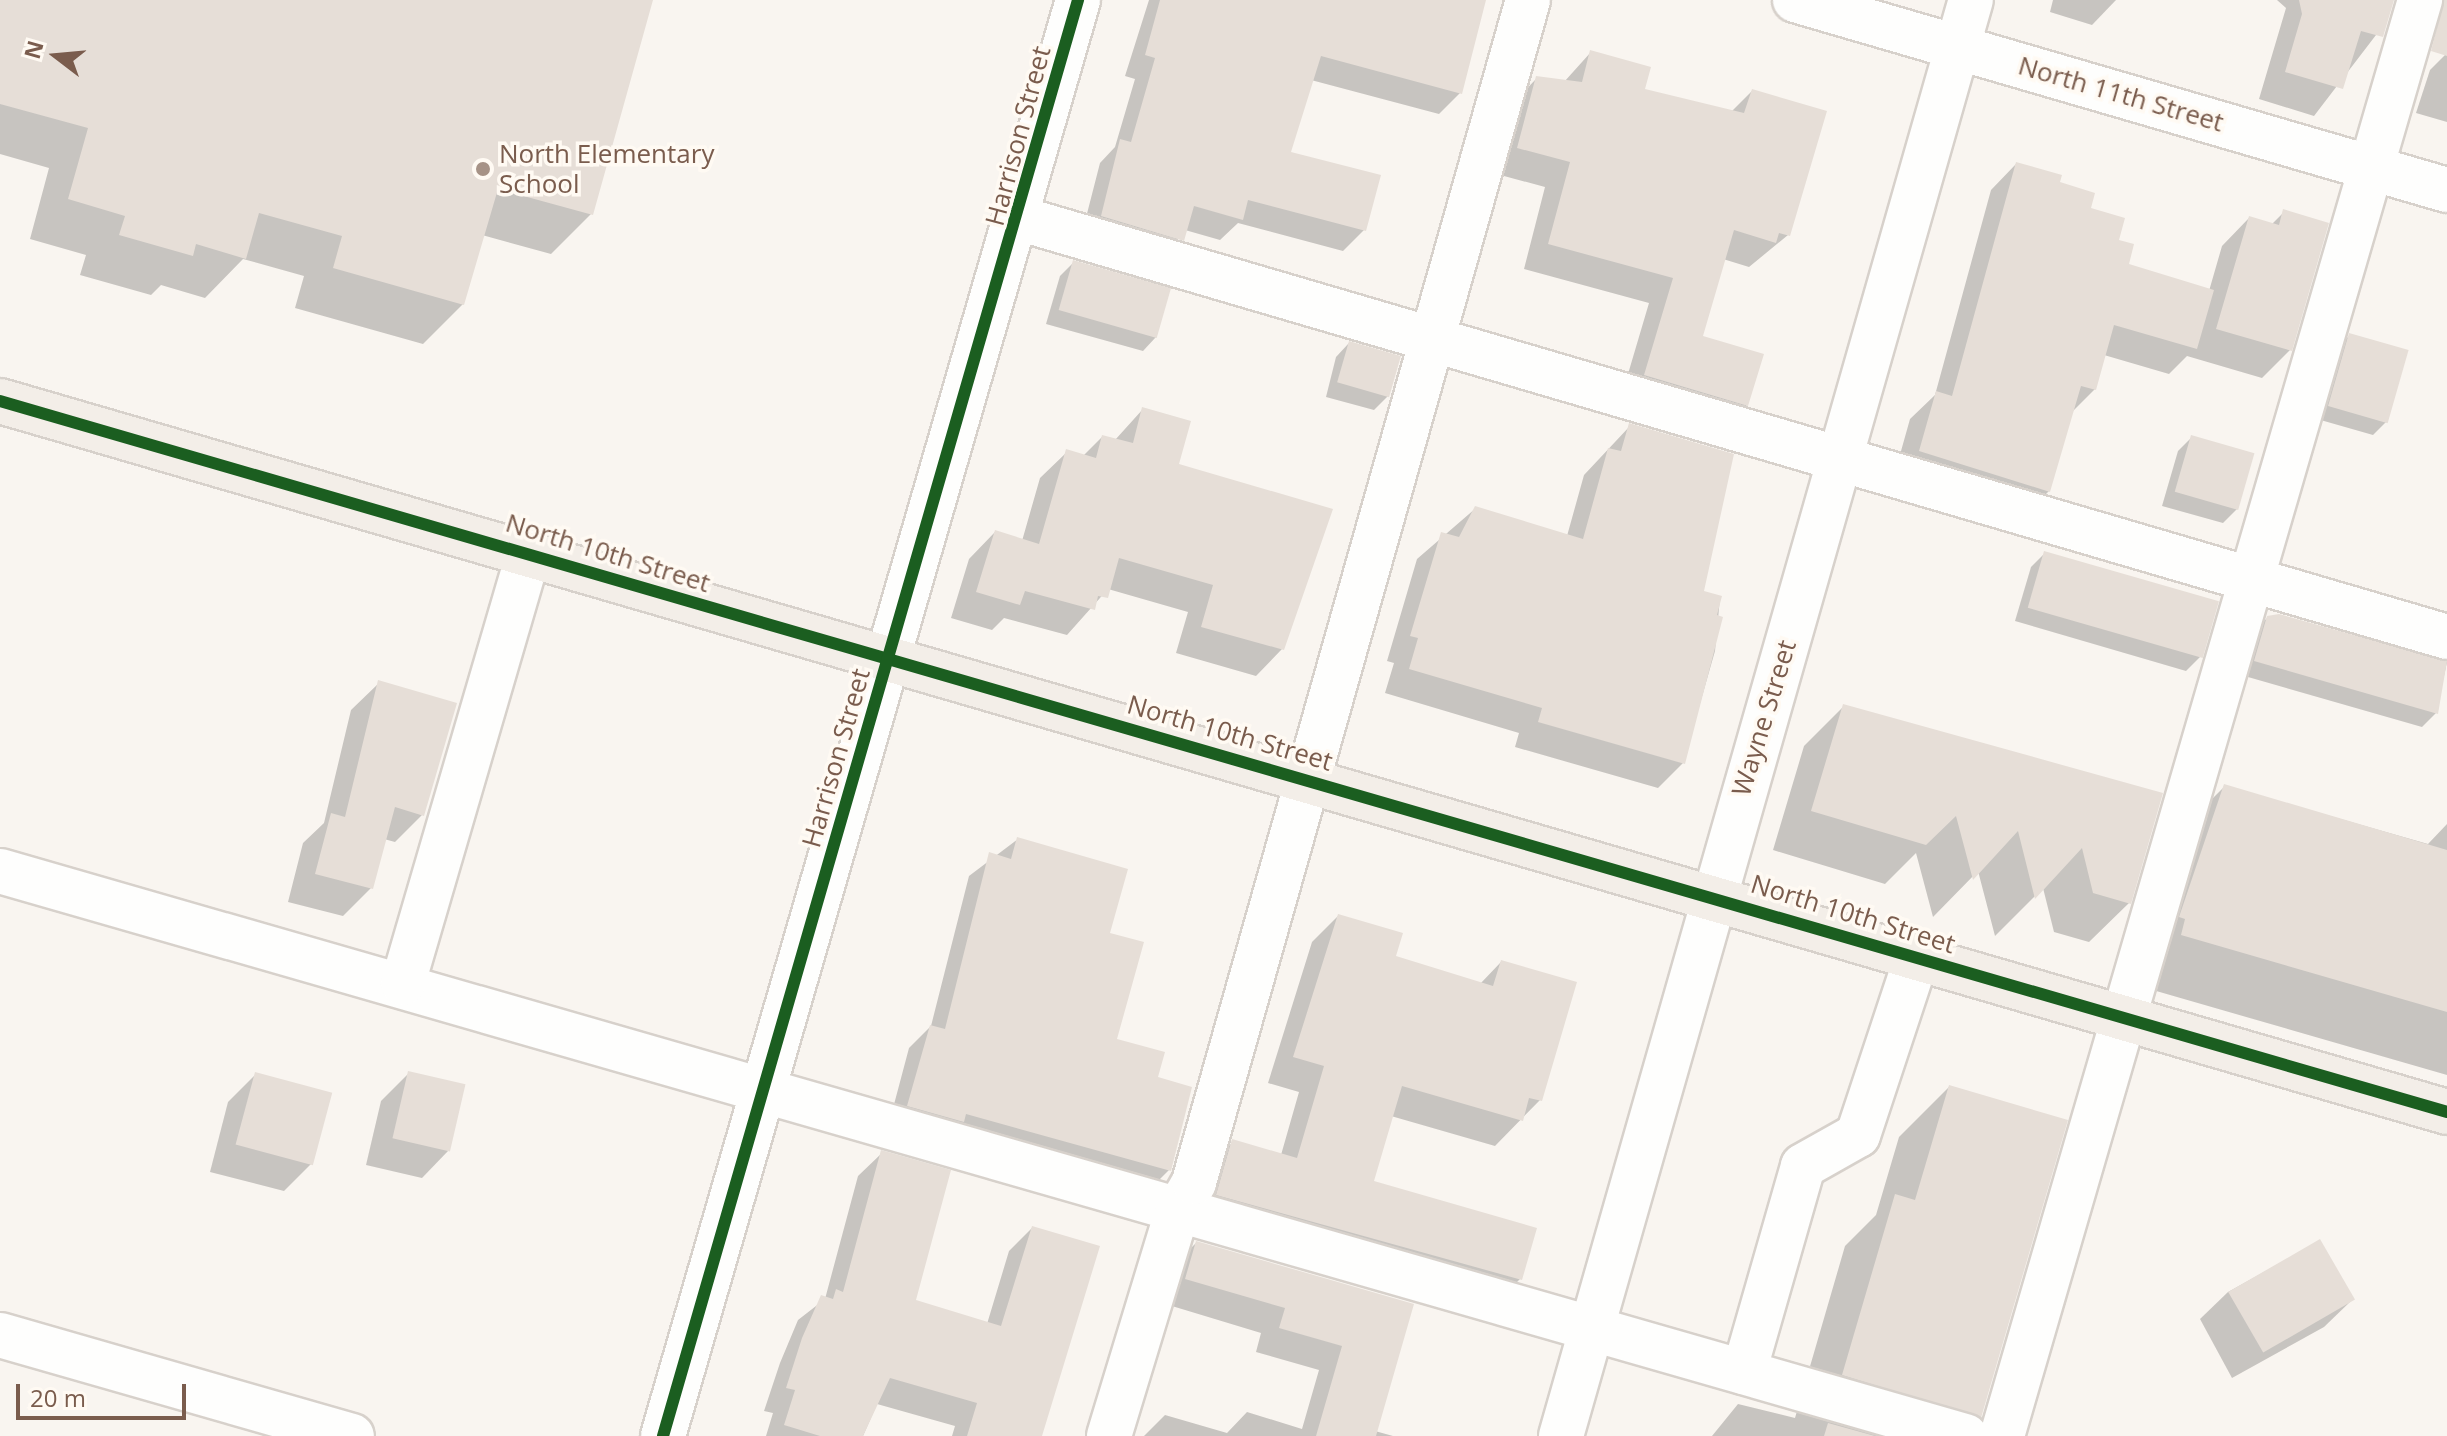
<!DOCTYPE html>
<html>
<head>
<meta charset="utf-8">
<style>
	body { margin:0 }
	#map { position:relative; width:2447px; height:1436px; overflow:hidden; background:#f9f5f0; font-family:"Open Sans",sans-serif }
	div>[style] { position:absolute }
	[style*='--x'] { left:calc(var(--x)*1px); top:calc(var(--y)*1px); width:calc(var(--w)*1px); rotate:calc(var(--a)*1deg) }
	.shadow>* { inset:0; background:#0003 }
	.building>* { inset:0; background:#e6ded7; transform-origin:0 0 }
	.roads { filter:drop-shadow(2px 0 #d7d1cb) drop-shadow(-2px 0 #d7d1cb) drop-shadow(0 2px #d7d1cb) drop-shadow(0 -2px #d7d1cb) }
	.minor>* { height:44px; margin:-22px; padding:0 22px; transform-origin:22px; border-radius:22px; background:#fefefd }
	.major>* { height:44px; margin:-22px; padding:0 22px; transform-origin:22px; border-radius:22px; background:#f3eee8 }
	.cycleway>* { height:12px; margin:-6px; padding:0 6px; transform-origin:6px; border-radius:6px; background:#1b5e20 }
	.dots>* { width:22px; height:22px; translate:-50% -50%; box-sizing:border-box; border:4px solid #fffaf3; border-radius:50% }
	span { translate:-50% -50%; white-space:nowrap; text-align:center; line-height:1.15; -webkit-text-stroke:7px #fffaf3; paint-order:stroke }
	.street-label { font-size:26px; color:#7a5c4d }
	.poi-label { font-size:26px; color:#7a5c4d }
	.left { translate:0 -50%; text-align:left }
	.north { position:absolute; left:16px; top:16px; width:80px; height:80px; -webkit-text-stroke:6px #fffaf3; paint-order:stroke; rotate:286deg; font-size:22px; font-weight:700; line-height:32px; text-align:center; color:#7a5c4d }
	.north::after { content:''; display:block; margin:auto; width:28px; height:36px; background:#7a5c4d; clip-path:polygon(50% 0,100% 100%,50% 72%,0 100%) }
	.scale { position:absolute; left:16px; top:1384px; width:170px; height:36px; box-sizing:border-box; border:4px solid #7a5c4d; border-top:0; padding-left:10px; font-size:24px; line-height:28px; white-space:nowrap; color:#7a5c4d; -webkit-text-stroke:6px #fffaf3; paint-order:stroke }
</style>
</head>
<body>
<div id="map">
	<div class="shadow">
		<i style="clip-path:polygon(0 0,651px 0,591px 214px,551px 254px,482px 235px,463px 304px,423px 344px,295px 308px,304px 276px,243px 259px,205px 298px,161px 285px,151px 295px,80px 275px,86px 255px,30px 239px,49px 168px,0 154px)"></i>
		<i style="clip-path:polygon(1149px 0,1464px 0,1460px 93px,1439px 114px,1311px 80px,1289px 153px,1364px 230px,1343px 251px,1238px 223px,1220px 240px,1185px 230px,1161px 260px,1081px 237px,1100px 163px,1115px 147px,1135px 79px,1125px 76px)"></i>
		<i style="clip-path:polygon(2053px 0,2116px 0,2092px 25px,2050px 12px)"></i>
		<i style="clip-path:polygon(2277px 0,2384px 0,2376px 35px,2314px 116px,2259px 99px,2286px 8px)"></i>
		<i style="clip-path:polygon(1591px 52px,1643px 91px,1731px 112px,1752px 91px,1788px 235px,1749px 267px,1723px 259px,1701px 338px,1747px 405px,1721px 430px,1620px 401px,1649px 303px,1524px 269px,1545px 187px,1493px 173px,1512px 104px,1537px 78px,1564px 82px)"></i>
		<i style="clip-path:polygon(2447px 53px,2447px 122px,2416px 113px,2430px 70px)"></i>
		<i style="clip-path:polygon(2016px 164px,2088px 209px,2116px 241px,2126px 265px,2209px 291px,2222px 246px,2249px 218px,2271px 225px,2284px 212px,2290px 350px,2262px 378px,2187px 356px,2169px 374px,2104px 355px,2095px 389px,2071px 413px,2049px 491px,2023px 517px,1894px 476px,1910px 419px,1935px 395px,1991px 190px)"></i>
		<i style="clip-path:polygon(1074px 262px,1156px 337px,1143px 351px,1046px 324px,1060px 276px)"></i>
		<i style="clip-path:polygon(2350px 335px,2387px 421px,2373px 435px,2317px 419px,2336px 349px)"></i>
		<i style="clip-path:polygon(1349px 343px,1388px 396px,1374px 410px,1326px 397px,1336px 357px)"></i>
		<i style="clip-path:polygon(1143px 409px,1282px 649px,1256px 676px,1176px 653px,1188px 612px,1108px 589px,1067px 635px,1004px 618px,992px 630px,951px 618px,969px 559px,995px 532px,1022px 541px,1040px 478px,1067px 452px,1083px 456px,1102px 437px,1115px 440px)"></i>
		<i style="clip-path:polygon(1630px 426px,1701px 593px,1720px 598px,1715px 651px,1683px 763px,1658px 788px,1515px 747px,1519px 733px,1385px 693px,1394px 663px,1387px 661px,1417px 559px,1476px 508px,1567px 536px,1584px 475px)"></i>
		<i style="clip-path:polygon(2192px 437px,2237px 509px,2223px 523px,2162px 506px,2178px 451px)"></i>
		<i style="clip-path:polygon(2045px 553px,2200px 657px,2186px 671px,2015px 621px,2031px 567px)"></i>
		<i style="clip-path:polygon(2267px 618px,2447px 662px,2436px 713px,2422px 727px,2241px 675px,2254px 632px)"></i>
		<i style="clip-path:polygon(379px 683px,423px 814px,395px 842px,384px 839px,371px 888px,343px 916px,288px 902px,303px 843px,324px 823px,351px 710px)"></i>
		<i style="clip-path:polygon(1844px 706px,2161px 794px,2129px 903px,2089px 942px,2054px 932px,2043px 888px,1995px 936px,1978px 871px,1933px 917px,1916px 853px,1885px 884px,1773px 850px,1804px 746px)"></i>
		<i style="clip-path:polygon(2225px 786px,2428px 844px,2447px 824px,2447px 1075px,2132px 984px,2175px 836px)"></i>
		<i style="clip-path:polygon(1018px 839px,1107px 934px,1114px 1040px,1155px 1079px,1169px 1170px,1148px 1191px,888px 1127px,909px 1048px,931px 1026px,969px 876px)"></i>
		<i style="clip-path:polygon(1338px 916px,1394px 958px,1480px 984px,1501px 962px,1540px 1100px,1495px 1146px,1391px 1116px,1372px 1182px,1520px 1279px,1494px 1305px,1191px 1220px,1206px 1168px,1233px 1142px,1281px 1155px,1299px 1092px,1268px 1083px,1312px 942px)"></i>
		<i style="clip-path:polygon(409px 1073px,449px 1150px,422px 1178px,366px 1165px,381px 1101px)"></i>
		<i style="clip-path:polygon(256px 1074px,312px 1163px,284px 1191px,210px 1172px,228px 1102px)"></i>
		<i style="clip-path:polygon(1949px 1087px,1980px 1416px,1960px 1436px,1712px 1436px,1738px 1404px,1795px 1418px,1845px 1246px,1876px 1215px,1899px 1137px)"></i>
		<i style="clip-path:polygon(882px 1153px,914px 1302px,987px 1324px,1009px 1251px,1032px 1228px,1040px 1436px,952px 1436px,955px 1426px,877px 1404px,863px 1436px,766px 1436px,773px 1413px,764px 1411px,780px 1363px,798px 1320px,825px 1299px,858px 1176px)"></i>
		<i style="clip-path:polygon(2320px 1241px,2352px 1300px,2324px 1327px,2232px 1378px,2200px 1319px,2228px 1292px)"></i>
		<i style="clip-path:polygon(1196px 1243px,1412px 1305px,1375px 1431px,1393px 1436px,1144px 1436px,1165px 1415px,1227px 1433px,1247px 1412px,1302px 1429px,1319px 1370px,1256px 1352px,1261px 1333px,1162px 1303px,1172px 1267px)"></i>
	</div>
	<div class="building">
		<i style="clip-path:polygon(0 0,653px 0,593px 215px,498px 189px,464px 305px,333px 268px,342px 236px,259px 213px,246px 259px,196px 244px,193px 256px,119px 235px,125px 216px,68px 199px,88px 128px,0 104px)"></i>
		<i style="clip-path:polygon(1160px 0,1486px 0,1462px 94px,1321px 56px,1291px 152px,1381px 175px,1366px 231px,1248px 200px,1243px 220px,1194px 206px,1184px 241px,1101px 216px,1120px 139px,1131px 142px,1155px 58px,1145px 55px)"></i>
		<i style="clip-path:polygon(2299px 0,2394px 0,2383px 37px,2361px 31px,2343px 89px,2285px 72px,2302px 14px)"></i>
		<i style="clip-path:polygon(2444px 0,2447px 0,2447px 56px,2431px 51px)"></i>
		<i style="clip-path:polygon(1590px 50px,1651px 67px,1645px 89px,1744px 113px,1752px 89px,1827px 111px,1790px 236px,1779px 233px,1776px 243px,1734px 230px,1703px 336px,1764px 354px,1748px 406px,1644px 375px,1673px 278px,1548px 244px,1570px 162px,1517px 148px,1536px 76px,1582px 82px)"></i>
		<i style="clip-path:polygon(2016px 162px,2062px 175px,2060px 182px,2095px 193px,2091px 208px,2125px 218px,2119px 240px,2134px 244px,2129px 264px,2214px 290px,2197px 349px,2114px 325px,2096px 390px,2081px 386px,2050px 492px,1919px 451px,1936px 391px,1952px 396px)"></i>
		<i style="clip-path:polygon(2283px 209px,2329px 223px,2292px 351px,2216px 329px,2249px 216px,2279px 225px)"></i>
		<i style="left:1073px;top:260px;width:102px;height:52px;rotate:16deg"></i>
		<i style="left:2349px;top:333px;width:62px;height:76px;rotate:16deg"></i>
		<i style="left:1349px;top:341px;width:54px;height:43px;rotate:16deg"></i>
		<i style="clip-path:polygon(1142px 407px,1191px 421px,1179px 464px,1333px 509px,1284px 650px,1201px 627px,1213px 585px,1119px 558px,1108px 598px,1098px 596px,1095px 610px,1025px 591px,1020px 605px,976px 592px,995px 530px,1039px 544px,1066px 449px,1096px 458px,1102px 435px,1133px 443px)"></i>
		<i style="clip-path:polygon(1629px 423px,1734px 454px,1704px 591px,1722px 596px,1717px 615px,1723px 617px,1685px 764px,1538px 722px,1542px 708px,1409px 669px,1418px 638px,1410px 636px,1441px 532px,1459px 537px,1475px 506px,1583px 539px,1608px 448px,1621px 451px)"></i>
		<i style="left:2191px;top:435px;width:66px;height:59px;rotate:16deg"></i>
		<i style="left:2044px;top:551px;width:182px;height:59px;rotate:16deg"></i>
		<i style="clip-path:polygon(2279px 614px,2447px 661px,2438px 714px,2254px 661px,2267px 616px)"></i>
		<i style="clip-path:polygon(378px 680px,457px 703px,424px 816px,395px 807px,373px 889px,315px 874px,331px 813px,345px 817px)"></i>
		<i style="clip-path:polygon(1843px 704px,2163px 793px,2131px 904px,2093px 893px,2082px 848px,2035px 899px,2018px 831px,1973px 880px,1956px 816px,1926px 845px,1811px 811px)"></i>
		<i style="clip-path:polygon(2224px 784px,2447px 850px,2447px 1012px,2181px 935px,2185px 919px,2179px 917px)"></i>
		<i style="clip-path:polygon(1017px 837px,1128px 869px,1110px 933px,1144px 942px,1117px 1039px,1165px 1052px,1158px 1077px,1192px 1087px,1171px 1171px,966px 1114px,964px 1122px,907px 1106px,930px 1025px,945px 1029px,989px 852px,1011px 859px)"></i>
		<i style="clip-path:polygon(1338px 914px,1403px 933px,1396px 956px,1493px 986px,1501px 960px,1577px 982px,1542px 1101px,1529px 1098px,1523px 1121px,1402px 1086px,1374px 1181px,1537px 1228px,1522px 1280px,1216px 1195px,1232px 1139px,1297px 1158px,1324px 1066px,1293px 1057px)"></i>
		<i style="left:408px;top:1071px;width:59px;height:69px;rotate:13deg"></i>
		<i style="left:255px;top:1072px;width:80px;height:75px;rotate:15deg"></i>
		<i style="clip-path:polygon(1949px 1085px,2068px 1120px,1981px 1418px,1842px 1375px,1895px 1194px,1915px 1200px)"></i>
		<i style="clip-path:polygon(881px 1150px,951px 1170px,916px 1300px,1001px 1326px,1032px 1226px,1100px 1246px,1042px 1436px,967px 1436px,977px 1403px,890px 1378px,863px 1436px,820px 1436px,784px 1425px,795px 1390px,786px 1388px,802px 1338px,821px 1295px,833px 1299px,836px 1289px,843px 1292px)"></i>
		<i style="left:2320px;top:1239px;width:70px;height:106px;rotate:60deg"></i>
		<i style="clip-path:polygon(1196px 1241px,1414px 1304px,1376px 1436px,1316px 1436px,1342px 1346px,1279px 1328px,1285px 1308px,1185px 1279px)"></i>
		<i style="clip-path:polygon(1828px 1423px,1875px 1436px,1824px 1436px)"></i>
	</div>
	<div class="roads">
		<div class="minor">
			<i style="--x:1795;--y:0;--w:679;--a:16.25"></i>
			<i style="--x:1018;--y:218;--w:1489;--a:16.34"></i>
			<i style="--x:0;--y:871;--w:2045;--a:16.04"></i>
			<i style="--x:403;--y:983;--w:449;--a:-73.7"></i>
			<i style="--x:0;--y:1335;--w:366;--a:16"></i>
			<i style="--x:1744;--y:1372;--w:214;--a:-74"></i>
			<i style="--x:1803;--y:1166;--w:63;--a:-29.4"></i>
			<i style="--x:1858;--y:1135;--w:188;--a:-71.7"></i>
			<i style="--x:663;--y:1436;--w:1495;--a:-73.88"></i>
			<i style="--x:1109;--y:1436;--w:234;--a:-73.1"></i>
			<i style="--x:1177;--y:1212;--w:34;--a:-60"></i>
			<i style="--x:1194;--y:1182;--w:1228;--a:-74.22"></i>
			<i style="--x:1561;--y:1436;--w:1493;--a:-74.07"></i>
			<i style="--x:2002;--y:1436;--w:1496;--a:-73.77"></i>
		</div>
		<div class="major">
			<i style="--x:0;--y:401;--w:2548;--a:16.2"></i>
		</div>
	</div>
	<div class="cycleway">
		<i style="--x:0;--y:401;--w:2548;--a:16.2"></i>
		<i style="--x:663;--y:1436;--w:1495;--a:-73.88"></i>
	</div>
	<div class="dots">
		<i style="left:483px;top:169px;background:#a69286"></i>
	</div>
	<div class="street-label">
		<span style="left:2121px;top:94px;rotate:16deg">North 11th Street</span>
		<span style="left:1018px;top:136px;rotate:-75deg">Harrison Street</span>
		<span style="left:608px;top:553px;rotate:17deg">North 10th Street</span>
		<span style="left:1764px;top:718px;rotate:-73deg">Wayne Street</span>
		<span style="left:1230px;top:733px;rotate:16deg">North 10th Street</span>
		<span style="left:836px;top:758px;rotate:-74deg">Harrison Street</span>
		<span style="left:1853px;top:914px;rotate:17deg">North 10th Street</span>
	</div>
	<div class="poi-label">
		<span class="left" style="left:499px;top:169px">North Elementary<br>School</span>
	</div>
	<div class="north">N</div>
	<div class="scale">20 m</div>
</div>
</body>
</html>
